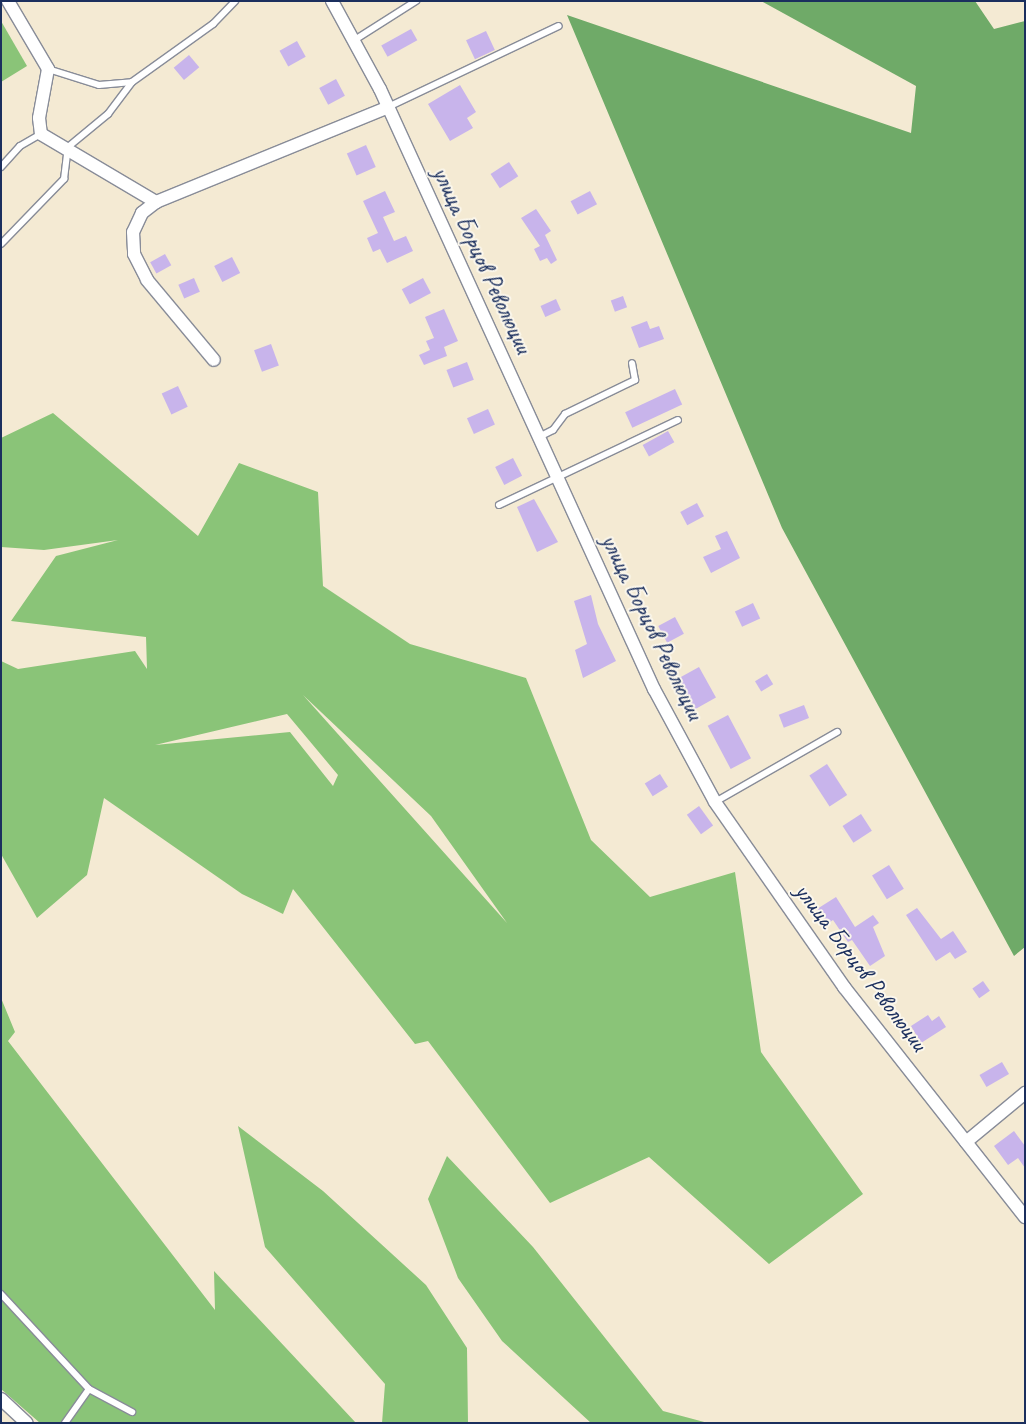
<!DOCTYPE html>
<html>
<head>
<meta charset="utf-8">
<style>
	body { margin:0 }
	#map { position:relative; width:1026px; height:1424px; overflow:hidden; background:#f4ead3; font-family:Caveat,sans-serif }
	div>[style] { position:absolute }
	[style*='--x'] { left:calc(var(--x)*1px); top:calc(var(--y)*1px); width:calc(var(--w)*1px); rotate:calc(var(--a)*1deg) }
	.green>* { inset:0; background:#8ac478 }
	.forest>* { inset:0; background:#6faa68 }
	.building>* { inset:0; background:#c8b4eb; transform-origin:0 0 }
	.roads { filter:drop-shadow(1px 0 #888c98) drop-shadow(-1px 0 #888c98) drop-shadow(0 1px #888c98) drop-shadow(0 -1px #888c98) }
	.lane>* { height:6px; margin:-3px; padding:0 3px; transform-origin:3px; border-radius:3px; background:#fff }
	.street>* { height:12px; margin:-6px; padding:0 6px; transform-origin:6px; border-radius:6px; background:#fff }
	span { translate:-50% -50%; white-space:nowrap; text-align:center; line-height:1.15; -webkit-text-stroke:4px #fbf7ec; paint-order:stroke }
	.street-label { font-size:25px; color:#1b2f5e }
	.frame { position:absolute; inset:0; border:2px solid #1b2f5e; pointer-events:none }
</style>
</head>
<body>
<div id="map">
	<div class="green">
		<i style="clip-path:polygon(1px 21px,27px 66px,1px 82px)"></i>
		<i style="clip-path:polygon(evenodd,53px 413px,198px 536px,239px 463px,318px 492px,323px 586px,410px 644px,526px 678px,591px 840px,650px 897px,735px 872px,761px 1052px,863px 1194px,769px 1264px,649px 1157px,550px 1203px,428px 1041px,415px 1044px,293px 889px,283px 914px,242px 894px,104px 798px,87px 875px,37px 918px,1px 854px,1px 661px,18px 669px,135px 651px,147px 669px,146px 637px,11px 621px,56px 556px,118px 540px,44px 550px,1px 547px,1px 438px,53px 413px,303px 695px,431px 816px,507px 923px,303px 695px,53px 413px,287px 714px,338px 775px,333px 786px,290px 732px,155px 745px,287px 714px)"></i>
		<i style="clip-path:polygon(1px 998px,15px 1032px,8px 1041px,215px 1310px,214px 1271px,356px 1423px,40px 1423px,1px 1389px)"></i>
		<i style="clip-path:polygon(238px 1126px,323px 1191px,426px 1285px,467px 1348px,468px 1423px,382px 1423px,385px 1384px,265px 1247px)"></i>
		<i style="clip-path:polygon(447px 1156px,533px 1247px,663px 1411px,708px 1423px,591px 1423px,502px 1341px,458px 1278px,428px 1199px)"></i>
	</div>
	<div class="forest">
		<i style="clip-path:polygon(761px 1px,975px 1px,994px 29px,1025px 21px,1025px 947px,1014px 956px,782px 528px,567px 15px,911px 133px,916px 86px)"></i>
	</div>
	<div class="building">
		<i style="left:411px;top:29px;width:13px;height:34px;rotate:61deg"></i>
		<i style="left:486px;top:31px;width:21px;height:22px;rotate:65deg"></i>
		<i style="left:297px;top:41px;width:18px;height:20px;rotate:61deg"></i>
		<i style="left:189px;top:55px;width:16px;height:20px;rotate:50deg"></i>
		<i style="left:336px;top:79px;width:19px;height:19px;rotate:62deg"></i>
		<i style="clip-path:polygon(460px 85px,476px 112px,467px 118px,473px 128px,450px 141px,428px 104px)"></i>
		<i style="left:366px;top:145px;width:24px;height:21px;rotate:66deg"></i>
		<i style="left:509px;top:162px;width:17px;height:22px;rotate:57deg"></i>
		<i style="clip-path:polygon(385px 191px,395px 212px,383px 217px,394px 241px,406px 236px,413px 251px,387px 263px,380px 249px,373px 252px,367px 238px,378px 233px,363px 201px)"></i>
		<i style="left:590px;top:191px;width:15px;height:22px;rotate:62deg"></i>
		<i style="clip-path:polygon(536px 209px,551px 231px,545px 235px,557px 260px,551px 264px,547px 258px,540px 261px,534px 249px,540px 246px,521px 218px)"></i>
		<i style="left:165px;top:254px;width:13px;height:17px;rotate:61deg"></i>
		<i style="left:232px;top:257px;width:18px;height:20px;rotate:63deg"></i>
		<i style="left:194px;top:278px;width:15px;height:17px;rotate:67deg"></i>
		<i style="left:423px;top:278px;width:17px;height:24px;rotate:62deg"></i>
		<i style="left:623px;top:296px;width:12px;height:13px;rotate:70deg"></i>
		<i style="left:556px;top:299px;width:12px;height:17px;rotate:66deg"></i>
		<i style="clip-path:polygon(444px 309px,458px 341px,444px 347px,447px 356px,424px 365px,419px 355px,430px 350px,426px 341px,434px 338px,425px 317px)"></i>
		<i style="clip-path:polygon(647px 321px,650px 329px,659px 326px,664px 339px,639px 348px,631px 327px)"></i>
		<i style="left:271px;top:344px;width:23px;height:18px;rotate:70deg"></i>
		<i style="left:467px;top:362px;width:19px;height:22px;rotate:69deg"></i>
		<i style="left:178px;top:386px;width:23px;height:18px;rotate:65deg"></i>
		<i style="left:675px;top:389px;width:17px;height:55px;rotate:65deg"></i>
		<i style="left:488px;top:409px;width:17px;height:23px;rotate:66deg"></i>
		<i style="left:668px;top:431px;width:13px;height:29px;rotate:61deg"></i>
		<i style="left:513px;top:458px;width:20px;height:20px;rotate:63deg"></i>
		<i style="clip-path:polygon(534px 499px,558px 542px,537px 552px,517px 507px)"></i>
		<i style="left:697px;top:503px;width:15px;height:19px;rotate:62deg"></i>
		<i style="clip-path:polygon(727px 531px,740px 558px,711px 573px,703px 557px,721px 549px,715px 536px)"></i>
		<i style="clip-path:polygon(591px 595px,598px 624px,616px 661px,583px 678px,575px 650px,587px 644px,574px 601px)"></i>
		<i style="left:753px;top:603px;width:17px;height:20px;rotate:65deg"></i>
		<i style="left:675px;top:617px;width:19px;height:19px;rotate:62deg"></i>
		<i style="left:699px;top:667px;width:35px;height:28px;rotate:61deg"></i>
		<i style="left:767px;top:674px;width:12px;height:14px;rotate:59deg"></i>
		<i style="left:804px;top:705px;width:14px;height:27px;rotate:69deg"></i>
		<i style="left:728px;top:715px;width:49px;height:23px;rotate:62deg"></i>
		<i style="left:827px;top:764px;width:37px;height:21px;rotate:57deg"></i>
		<i style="left:660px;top:774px;width:15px;height:18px;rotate:58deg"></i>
		<i style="left:699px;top:806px;width:24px;height:15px;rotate:54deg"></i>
		<i style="left:861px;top:814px;width:20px;height:22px;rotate:57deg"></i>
		<i style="left:889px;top:865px;width:28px;height:20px;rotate:58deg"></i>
		<i style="clip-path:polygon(836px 897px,855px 927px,873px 915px,879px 923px,873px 927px,885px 956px,870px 966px,852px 940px,848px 942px,833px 920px,827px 924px,817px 909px)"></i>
		<i style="clip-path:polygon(917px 908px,941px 939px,953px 931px,967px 952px,955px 959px,950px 952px,936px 961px,906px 915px)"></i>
		<i style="left:983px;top:981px;width:12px;height:13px;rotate:55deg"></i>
		<i style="clip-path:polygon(928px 1015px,932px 1021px,939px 1016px,946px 1027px,921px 1043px,911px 1026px)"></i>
		<i style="left:1002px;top:1062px;width:14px;height:26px;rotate:60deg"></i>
		<i style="clip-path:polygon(1014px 1131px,1025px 1146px,1025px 1168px,1018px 1158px,1008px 1165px,994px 1146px)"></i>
	</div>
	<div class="roads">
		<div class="lane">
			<i style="--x:353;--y:41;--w:75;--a:-32.4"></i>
			<i style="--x:48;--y:69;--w:53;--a:17.4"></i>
			<i style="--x:99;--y:85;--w:33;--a:-5"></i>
			<i style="--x:386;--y:108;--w:191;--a:-25.4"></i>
			<i style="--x:1;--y:167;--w:28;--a:-48"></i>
			<i style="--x:20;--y:146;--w:24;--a:-30"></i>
			<i style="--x:1;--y:244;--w:91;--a:-45.9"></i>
			<i style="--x:64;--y:179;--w:32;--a:-83"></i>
			<i style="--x:68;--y:147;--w:52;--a:-39.5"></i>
			<i style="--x:108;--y:114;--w:40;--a:-53"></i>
			<i style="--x:132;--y:82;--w:100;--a:-35.6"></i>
			<i style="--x:213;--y:24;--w:32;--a:-46"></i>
			<i style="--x:539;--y:437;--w:16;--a:-27"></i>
			<i style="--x:553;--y:430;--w:20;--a:-53"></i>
			<i style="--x:565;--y:414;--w:78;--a:-25.9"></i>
			<i style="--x:635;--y:380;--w:17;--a:-100"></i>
			<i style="--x:499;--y:505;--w:198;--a:-25.4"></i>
			<i style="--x:715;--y:802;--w:141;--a:-29.8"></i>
			<i style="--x:1;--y:1294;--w:129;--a:47.2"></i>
			<i style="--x:89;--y:1389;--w:42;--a:125.2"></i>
			<i style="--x:89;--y:1389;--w:49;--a:28.1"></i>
		</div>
		<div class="street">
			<i style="--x:8;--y:1;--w:79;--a:59.5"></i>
			<i style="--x:48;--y:69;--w:50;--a:100.4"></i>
			<i style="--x:39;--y:118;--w:16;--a:83"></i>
			<i style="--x:41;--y:134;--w:134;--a:30.6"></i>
			<i style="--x:156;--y:202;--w:18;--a:142"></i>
			<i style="--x:142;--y:213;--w:21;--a:115"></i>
			<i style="--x:133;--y:232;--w:22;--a:87"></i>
			<i style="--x:134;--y:254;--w:29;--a:63"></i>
			<i style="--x:147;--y:280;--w:104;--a:50.1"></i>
			<i style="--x:332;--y:1;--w:100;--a:61.4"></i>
			<i style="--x:380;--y:89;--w:660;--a:65.46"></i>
			<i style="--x:654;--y:689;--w:128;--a:61.6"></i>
			<i style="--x:715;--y:802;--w:226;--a:55.1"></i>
			<i style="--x:844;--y:987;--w:293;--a:51.8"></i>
			<i style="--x:156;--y:202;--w:248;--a:-22.2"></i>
			<i style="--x:966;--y:1142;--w:77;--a:-39.7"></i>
			<i style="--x:1;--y:1399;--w:35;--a:43"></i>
		</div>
	</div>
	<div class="street-label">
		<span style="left:482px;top:260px;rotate:65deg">улица Борцов Революции</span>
		<span style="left:652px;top:627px;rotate:64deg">улица Борцов Революции</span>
		<span style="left:861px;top:967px;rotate:53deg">улица Борцов Революции</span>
	</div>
	<div class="frame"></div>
</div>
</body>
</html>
